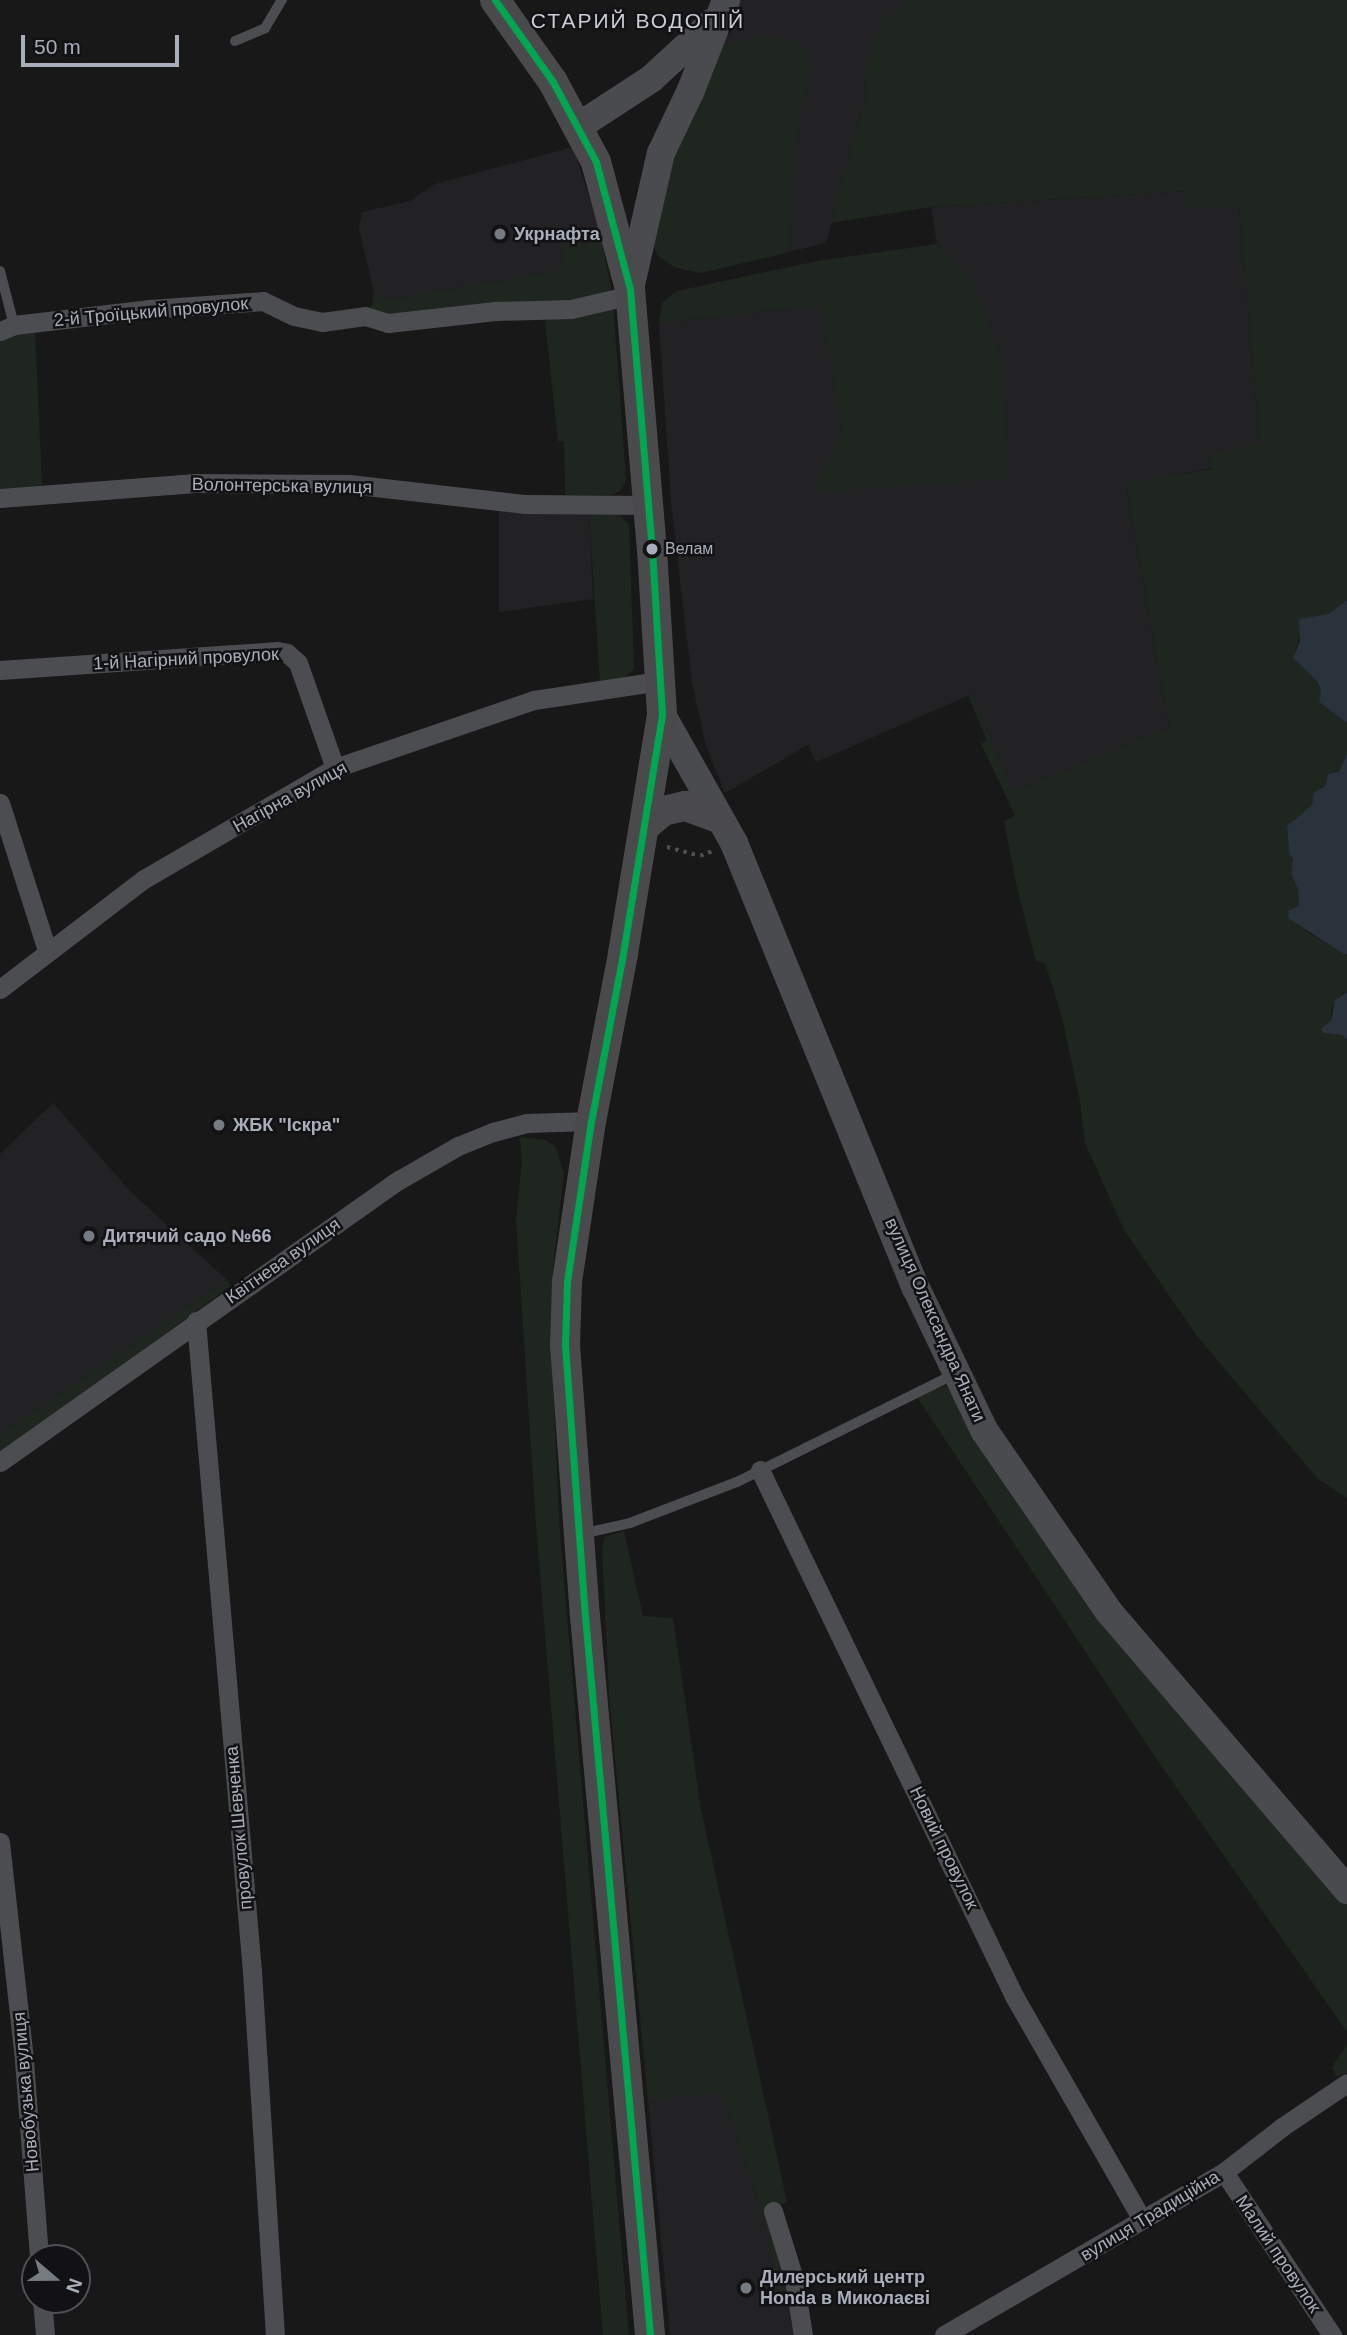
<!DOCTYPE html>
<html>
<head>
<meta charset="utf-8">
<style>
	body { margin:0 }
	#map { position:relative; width:1347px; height:2335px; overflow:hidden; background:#181818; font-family:Arial,sans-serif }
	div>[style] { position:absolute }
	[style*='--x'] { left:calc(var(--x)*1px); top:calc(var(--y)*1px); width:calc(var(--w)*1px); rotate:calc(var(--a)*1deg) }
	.built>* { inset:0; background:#222224 }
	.green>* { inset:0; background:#1e261f }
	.water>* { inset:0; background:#2a333b }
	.path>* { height:3.5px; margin-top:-1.75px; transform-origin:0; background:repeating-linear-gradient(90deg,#4e4f53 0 3.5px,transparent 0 8.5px) }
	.lane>* { height:10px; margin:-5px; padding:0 5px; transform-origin:5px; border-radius:5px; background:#4c4d51 }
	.street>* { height:19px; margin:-9.5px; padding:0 9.5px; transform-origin:9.5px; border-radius:9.5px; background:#4c4d51 }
	.secondary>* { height:28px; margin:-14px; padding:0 14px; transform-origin:14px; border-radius:14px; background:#4a4b4f }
	.primary>* { height:30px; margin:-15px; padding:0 15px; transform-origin:15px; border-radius:15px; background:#4a4a4d }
	.bus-1>* { height:7px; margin:-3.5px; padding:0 3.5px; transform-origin:3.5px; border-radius:3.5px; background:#00a651 }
	.dots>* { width:19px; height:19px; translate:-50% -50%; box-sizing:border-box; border:4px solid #121214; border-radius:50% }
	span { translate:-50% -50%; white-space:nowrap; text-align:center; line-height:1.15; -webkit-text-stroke:5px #121214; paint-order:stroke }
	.bus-label { font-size:16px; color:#a8aeba }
	.left { translate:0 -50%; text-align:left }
	.poi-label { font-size:18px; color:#a8aeba; font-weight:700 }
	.street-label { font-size:18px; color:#a8aeba }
	.quarter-label { font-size:21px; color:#cacdd5; letter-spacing:2px }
	.north { position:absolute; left:21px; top:2244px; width:70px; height:70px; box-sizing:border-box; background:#121214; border:2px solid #4e5056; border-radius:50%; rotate:110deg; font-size:19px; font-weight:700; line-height:28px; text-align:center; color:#a8aeba }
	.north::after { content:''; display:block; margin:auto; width:24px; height:32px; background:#767a81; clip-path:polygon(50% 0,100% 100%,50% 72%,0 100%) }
	.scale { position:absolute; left:21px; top:35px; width:158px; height:32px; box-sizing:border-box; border:4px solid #a8aeba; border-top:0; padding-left:9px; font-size:21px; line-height:24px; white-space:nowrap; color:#a8aeba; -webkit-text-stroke:5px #121214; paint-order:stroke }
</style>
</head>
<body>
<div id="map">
	<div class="built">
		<i style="clip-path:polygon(736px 0,909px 0,864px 80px,867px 91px,826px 243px,700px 273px,674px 267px,657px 255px)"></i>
		<i style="clip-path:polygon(573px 147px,601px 234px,566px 269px,388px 300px,374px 292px,359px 228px,362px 212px,410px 201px,435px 184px)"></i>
		<i style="clip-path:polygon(1185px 191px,1186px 207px,1239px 207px,1260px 443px,1212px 453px,1213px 468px,1126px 484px,1169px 727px,1013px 792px,972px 694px,816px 762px,808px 745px,725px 793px,706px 746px,692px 683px,671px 502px,659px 323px,823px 305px,842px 433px,815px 492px,972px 279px,937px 244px,931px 207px)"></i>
		<i style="clip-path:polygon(499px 511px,589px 514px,593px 599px,499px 612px)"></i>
		<i style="clip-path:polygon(53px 1103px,131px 1192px,227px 1280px,0 1435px,0 1154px)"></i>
		<i style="clip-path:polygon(723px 2091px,763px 2216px,777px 2290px,791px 2297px,798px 2335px,670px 2335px,648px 2100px)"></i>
	</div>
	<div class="green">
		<i style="clip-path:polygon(909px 0,1347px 0,1347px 600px,1328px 614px,1306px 618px,1293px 658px,1317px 681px,1321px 690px,1319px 702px,1347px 723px,1347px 753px,1339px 773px,1327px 777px,1325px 786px,1316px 790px,1312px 805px,1287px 826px,1289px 853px,1293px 859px,1291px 874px,1298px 889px,1299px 906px,1289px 910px,1295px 922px,1309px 933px,1347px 954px,1347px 992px,1342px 993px,1331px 1008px,1331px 1021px,1321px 1028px,1323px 1033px,1342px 1035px,1347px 1040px,1347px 1498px,1317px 1478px,1197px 1336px,1124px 1230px,1085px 1143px,1080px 1101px,1062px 1017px,1045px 963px,1036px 961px,1017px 888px,1004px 821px,1015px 815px,981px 744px,987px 740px,968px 696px,972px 694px,1013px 792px,1169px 727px,1126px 483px,1212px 469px,1212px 453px,1260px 442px,1239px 207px,1185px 207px,1185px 191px,931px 207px,831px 223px,867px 91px,864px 80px,882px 18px,905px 6px)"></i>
		<i style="clip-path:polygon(764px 36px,799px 43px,807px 52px,810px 65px,796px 139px,788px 247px,783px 254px,700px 273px,674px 267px,657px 255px,652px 239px,655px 197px,717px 48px)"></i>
		<i style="clip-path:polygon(601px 234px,612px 294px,571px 304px,389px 319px,365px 311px,372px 305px,374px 292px,388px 300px,565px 269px,562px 241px)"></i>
		<i style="clip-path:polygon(937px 244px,972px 279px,1002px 360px,1008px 478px,814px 492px,842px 432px,822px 305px,659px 323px,662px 303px,677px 291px,817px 261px)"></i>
		<i style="clip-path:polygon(613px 303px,626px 479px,620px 491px,611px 495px,565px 495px,564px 441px,558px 441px,544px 312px)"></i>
		<i style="clip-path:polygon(35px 330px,42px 485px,0 491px,0 339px)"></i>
		<i style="clip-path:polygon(617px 513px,629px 524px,634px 669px,623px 679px,600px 682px,589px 514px)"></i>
		<i style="clip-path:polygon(520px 1137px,546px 1140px,555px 1146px,564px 1173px,553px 1267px,551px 1346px,560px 1534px,629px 2335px,603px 2335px,536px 1525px,516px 1219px,522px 1161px)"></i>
		<i style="clip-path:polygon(227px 1280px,231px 1286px,0 1454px,0 1435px)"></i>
		<i style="clip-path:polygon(944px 1386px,949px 1389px,1101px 1619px,1347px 1904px,1347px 2032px,1151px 1751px,917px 1397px)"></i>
		<i style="clip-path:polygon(624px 1531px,643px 1616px,673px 1618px,701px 1809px,787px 2202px,770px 2209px,790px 2297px,777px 2290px,763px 2216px,723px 2092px,648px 2100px,609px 1696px,602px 1547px,605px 1537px)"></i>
		<i style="clip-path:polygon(1347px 2044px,1347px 2073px,1336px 2077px,1332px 2067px)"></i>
	</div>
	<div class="water">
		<i style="clip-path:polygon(1347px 600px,1347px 723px,1319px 702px,1321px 690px,1317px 681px,1293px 658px,1300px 641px,1299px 619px,1328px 614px)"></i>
		<i style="clip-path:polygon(1347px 753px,1347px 954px,1344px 954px,1288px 918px,1289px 910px,1299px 906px,1298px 889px,1291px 874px,1293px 859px,1289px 853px,1287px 826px,1312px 805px,1314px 792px,1325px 786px,1328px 774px,1339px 772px)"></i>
		<i style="clip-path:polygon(1347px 992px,1347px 1040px,1342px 1035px,1323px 1033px,1321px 1028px,1331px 1021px,1335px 1000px)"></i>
	</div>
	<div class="path">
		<i style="--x:667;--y:847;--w:34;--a:15"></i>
		<i style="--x:700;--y:856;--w:14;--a:-21"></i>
	</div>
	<div class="lane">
		<i style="--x:235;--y:41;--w:33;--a:-23"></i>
		<i style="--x:265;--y:28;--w:33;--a:-59"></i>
		<i style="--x:0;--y:271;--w:56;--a:75.5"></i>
		<i style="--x:581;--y:1534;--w:50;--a:-12.7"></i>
		<i style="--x:630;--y:1523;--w:115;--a:-21"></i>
		<i style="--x:737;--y:1482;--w:243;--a:-26.4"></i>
	</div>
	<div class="street">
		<i style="--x:0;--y:331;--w:15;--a:-23"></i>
		<i style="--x:14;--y:325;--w:137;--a:-6.7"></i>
		<i style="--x:150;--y:309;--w:113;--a:-4"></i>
		<i style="--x:263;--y:301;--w:34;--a:26"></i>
		<i style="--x:294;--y:316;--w:29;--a:12"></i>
		<i style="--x:322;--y:322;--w:43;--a:-7.9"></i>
		<i style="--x:365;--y:316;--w:24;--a:17"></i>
		<i style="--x:388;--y:323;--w:108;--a:-6.4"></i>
		<i style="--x:495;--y:311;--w:76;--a:-1.5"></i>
		<i style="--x:571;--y:309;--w:62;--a:-13.1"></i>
		<i style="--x:0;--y:498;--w:196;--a:-4.4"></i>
		<i style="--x:195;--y:483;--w:154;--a:0.4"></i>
		<i style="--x:349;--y:484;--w:176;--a:6.5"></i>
		<i style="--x:524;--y:504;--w:124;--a:0.5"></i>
		<i style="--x:0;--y:670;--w:278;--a:-3.9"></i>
		<i style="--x:277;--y:651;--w:10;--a:11"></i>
		<i style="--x:287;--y:653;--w:15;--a:42"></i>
		<i style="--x:298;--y:663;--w:111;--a:70.6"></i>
		<i style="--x:0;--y:803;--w:154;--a:72.3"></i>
		<i style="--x:0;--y:989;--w:181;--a:-37.4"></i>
		<i style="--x:144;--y:879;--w:221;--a:-30.2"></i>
		<i style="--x:335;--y:768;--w:210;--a:-18.9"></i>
		<i style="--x:534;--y:700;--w:127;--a:-8.6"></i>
		<i style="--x:196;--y:1321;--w:652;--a:85.08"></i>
		<i style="--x:252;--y:1971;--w:365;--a:86.4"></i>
		<i style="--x:0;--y:1462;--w:489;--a:-35.3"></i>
		<i style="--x:399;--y:1180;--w:68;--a:-30"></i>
		<i style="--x:458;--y:1146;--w:38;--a:-22"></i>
		<i style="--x:493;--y:1132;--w:34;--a:-15"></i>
		<i style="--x:526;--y:1123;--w:65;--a:-1.8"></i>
		<i style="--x:760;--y:1470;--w:584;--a:64.22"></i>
		<i style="--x:1014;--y:1996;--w:256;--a:60.2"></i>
		<i style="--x:0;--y:1842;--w:220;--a:83.7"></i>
		<i style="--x:24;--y:2061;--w:198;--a:85.6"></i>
		<i style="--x:1224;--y:2172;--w:196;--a:56.5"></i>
		<i style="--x:773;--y:2211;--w:71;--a:72.8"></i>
		<i style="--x:794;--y:2279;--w:57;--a:80.9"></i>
		<i style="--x:42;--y:2300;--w:35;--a:85"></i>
		<i style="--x:944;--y:2335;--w:324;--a:-30.2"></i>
		<i style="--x:1224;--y:2172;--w:73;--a:-37.8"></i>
		<i style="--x:1282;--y:2127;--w:78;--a:-34.1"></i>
	</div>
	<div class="secondary">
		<i style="--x:579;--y:126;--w:86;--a:-33.1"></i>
		<i style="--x:651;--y:79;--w:84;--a:-42.6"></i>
		<i style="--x:630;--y:289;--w:139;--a:-77.2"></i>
		<i style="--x:661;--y:153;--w:70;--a:-64.5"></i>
		<i style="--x:691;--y:90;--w:97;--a:-68.7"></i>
		<i style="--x:662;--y:715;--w:147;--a:60.6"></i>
		<i style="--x:734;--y:843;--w:481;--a:67.8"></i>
		<i style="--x:916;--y:1288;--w:157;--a:64.4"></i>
		<i style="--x:984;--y:1430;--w:222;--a:55.5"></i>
		<i style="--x:1110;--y:1613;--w:365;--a:49.4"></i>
	</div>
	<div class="primary">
		<i style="--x:495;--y:0;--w:100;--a:54.7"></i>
		<i style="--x:553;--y:82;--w:91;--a:61.7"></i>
		<i style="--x:596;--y:162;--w:131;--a:75"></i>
		<i style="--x:630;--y:289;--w:262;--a:85.2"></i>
		<i style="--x:652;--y:550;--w:165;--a:86.5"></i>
		<i style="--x:662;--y:715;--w:242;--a:99.3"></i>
		<i style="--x:623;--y:954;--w:170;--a:100.8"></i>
		<i style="--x:591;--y:1121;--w:163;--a:98.5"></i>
		<i style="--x:567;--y:1282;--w:63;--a:91.8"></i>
		<i style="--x:565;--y:1345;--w:272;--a:85.8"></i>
		<i style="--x:585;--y:1616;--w:722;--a:84.83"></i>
		<i style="--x:644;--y:827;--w:25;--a:-40"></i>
		<i style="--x:663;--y:811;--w:23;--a:-13"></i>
		<i style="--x:685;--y:806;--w:35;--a:20"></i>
	</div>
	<div class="bus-1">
		<i style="--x:495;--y:0;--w:100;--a:54.7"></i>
		<i style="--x:553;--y:82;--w:91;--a:61.7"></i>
		<i style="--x:596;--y:162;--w:131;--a:75"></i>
		<i style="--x:630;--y:289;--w:262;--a:85.2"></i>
		<i style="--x:652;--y:550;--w:165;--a:86.5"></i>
		<i style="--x:662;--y:715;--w:242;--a:99.3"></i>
		<i style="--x:623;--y:954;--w:170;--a:100.8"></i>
		<i style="--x:591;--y:1121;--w:163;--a:98.5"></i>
		<i style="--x:567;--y:1282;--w:63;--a:91.8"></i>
		<i style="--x:565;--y:1345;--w:272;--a:85.8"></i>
		<i style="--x:585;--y:1616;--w:722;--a:84.83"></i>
	</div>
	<div class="dots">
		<i style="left:500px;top:234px;background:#767a81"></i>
		<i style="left:652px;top:549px;background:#a8aeba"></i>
		<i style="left:219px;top:1125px;background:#767a81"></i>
		<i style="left:89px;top:1236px;background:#767a81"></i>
		<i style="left:746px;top:2288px;background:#767a81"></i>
	</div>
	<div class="bus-label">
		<span class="left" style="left:665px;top:549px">Велам</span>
	</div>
	<div class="poi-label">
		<span class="left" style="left:514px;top:234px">Укрнафта</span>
		<span class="left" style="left:233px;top:1125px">ЖБК "Іскра"</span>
		<span class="left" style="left:103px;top:1236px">Дитячий садо №66</span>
		<span class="left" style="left:760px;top:2288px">Дилерський центр<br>Honda в Миколаєві</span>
	</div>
	<div class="street-label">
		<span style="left:151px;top:312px;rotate:-5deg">2-й Троїцький провулок</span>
		<span style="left:282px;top:486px;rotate:1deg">Волонтерська вулиця</span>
		<span style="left:186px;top:659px;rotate:-3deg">1-й Нагірний провулок</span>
		<span style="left:290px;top:797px;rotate:-29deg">Нагірна вулиця</span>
		<span style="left:283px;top:1261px;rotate:-35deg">Квітнева вулиця</span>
		<span style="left:935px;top:1320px;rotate:66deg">вулиця Олександра Янати</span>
		<span style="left:239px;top:1828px;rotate:-95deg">провулок Шевченка</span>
		<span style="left:944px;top:1848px;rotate:64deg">Новий провулок</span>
		<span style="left:26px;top:2092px;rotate:-95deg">Новобузька вулиця</span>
		<span style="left:1150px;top:2216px;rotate:-31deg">вулиця Традиційна</span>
		<span style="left:1278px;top:2254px;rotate:56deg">Малий провулок</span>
	</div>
	<div class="quarter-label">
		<span style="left:638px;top:21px">СТАРИЙ ВОДОПІЙ</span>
	</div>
	<div class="north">N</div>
	<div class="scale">50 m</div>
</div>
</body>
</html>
